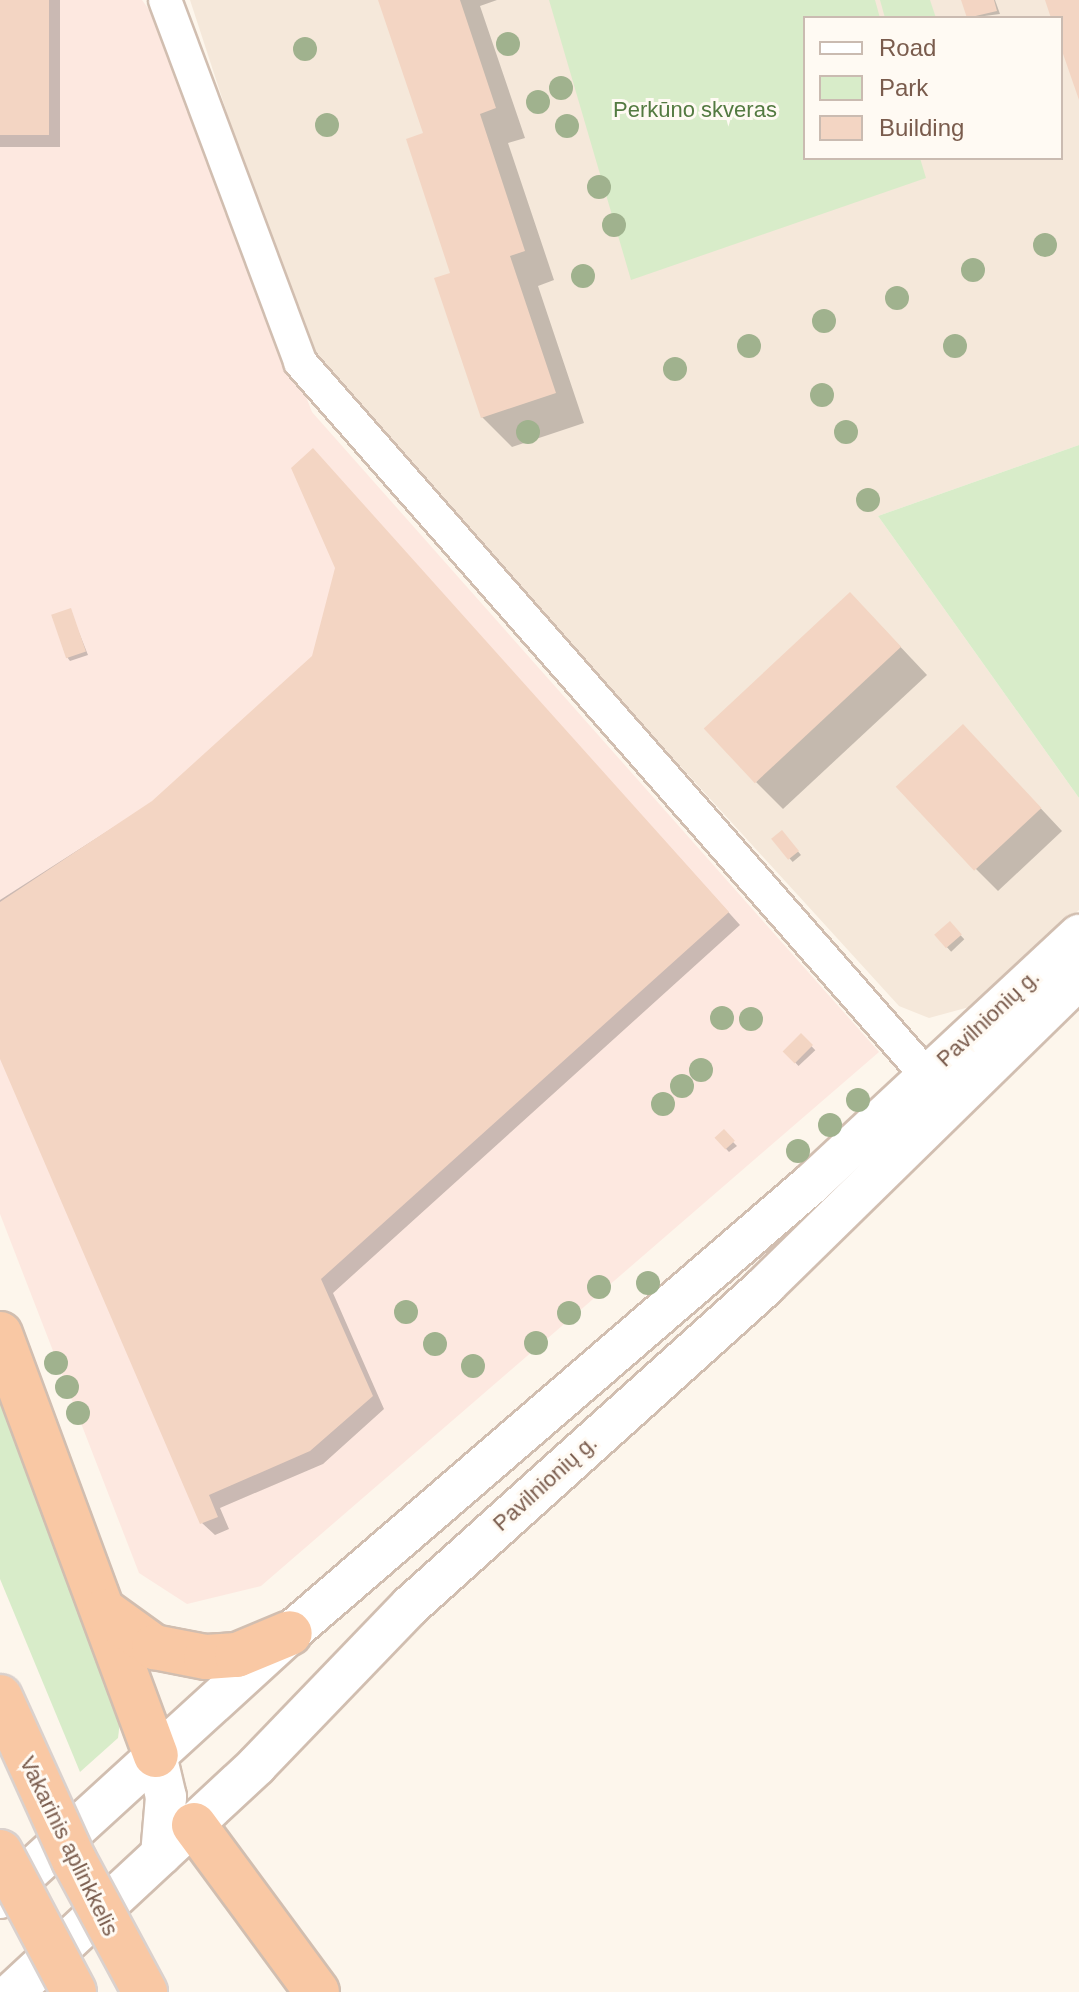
<!DOCTYPE html>
<html>
<head>
<meta charset="utf-8">
<style>
	body { margin:0 }
	#map { position:relative; width:1079px; height:1992px; overflow:hidden; background:#fdf6ec; font-family:Helvetica,sans-serif }
	div>[style] { position:absolute }
	[style*='--x'] { left:calc(var(--x)*1px); top:calc(var(--y)*1px); width:calc(var(--w)*1px); rotate:calc(var(--a)*1deg) }
	.residential>* { inset:0; background:#f5e8da }
	.commercial>* { inset:0; background:#fde8e0 }
	.green>* { inset:0; background:#d8ecc9 }
	.shadow>* { inset:0; background:#0003; transform-origin:0 0 }
	.building>* { inset:0; background:#f3d5c3; transform-origin:0 0 }
	.roads { filter:drop-shadow(2px 0 #d1beb0) drop-shadow(-2px 0 #d1beb0) drop-shadow(0 2px #d1beb0) drop-shadow(0 -2px #d1beb0) }
	.minor>* { height:32px; margin:-16px; padding:0 16px; transform-origin:16px; border-radius:16px; background:#fff }
	.tertiary>* { height:40px; margin:-20px; padding:0 20px; transform-origin:20px; border-radius:20px; background:#fff }
	.trunk>* { height:44px; margin:-22px; padding:0 22px; transform-origin:22px; border-radius:22px; background:#f9c8a4 }
	.bridges { filter:drop-shadow(2px 0 #dad1cd) drop-shadow(-2px 0 #dad1cd) drop-shadow(0 2px #dad1cd) drop-shadow(0 -2px #dad1cd) }
	.trunk-bridge>* { height:44px; margin:-22px; padding:0 22px; transform-origin:22px; border-radius:22px; background:#f9c8a4 }
	.trees>* { width:24px; height:24px; margin:-12px; border-radius:50%; background:#a0b28e }
	span { translate:-50% -50%; white-space:nowrap; text-align:center; line-height:1.15; -webkit-text-stroke:6px #fffaf3; paint-order:stroke }
	.park-label { font-size:22px; color:#537a41 }
	.street-label { font-size:22px; color:#7a5c4d }
	.legend { position:absolute; left:803px; top:16px; width:260px; height:144px; box-sizing:border-box; background:#fffaf3; border:2px solid #cabbb1; margin:0; padding:10px 14px; list-style:none; font-size:24px; color:#7a5c4d }
	.legend li { display:flex; align-items:center; gap:16px; height:40px }
	.legend b { width:40px; border:2px solid #cabbb1 }
</style>
</head>
<body>
<div id="map">
	<div class="residential">
		<i style="clip-path:polygon(evenodd,190px 0,1079px 0,1079px 445px,878px 516px,1079px 798px,1079px 910px,973px 1006px,929px 1018px,899px 1006px,330px 382px,296px 324px,190px 0,805px 18px,1061px 18px,1061px 158px,805px 158px,805px 18px)"></i>
	</div>
	<div class="commercial">
		<i style="clip-path:polygon(0 0,142px 0,161px 26px,312px 412px,879px 1052px,261px 1586px,187px 1604px,139px 1573px,0 1214px)"></i>
	</div>
	<div class="green">
		<i style="clip-path:polygon(549px 0,875px 0,880px 18px,805px 18px,805px 158px,920px 158px,926px 178px,631px 280px)"></i>
		<i style="clip-path:polygon(880px 0,930px 0,936px 18px,885px 18px)"></i>
		<i style="clip-path:polygon(1079px 445px,1079px 798px,878px 516px)"></i>
		<i style="clip-path:polygon(0 1398px,121px 1713px,118px 1738px,80px 1772px,0 1579px)"></i>
	</div>
	<div class="shadow">
		<i style="left:0;top:0;width:60px;height:147px"></i>
		<i style="clip-path:polygon(380px 0,497px 0,480px 6px,525px 138px,508px 143px,554px 280px,538px 286px,584px 423px,512px 447px,482px 417px,425px 134px)"></i>
		<i style="clip-path:polygon(963px 0,995px 0,1000px 14px,969px 18px)"></i>
		<i style="clip-path:polygon(325px 464px,740px 925px,333px 1293px,384px 1409px,323px 1464px,220px 1508px,229px 1529px,215px 1535px,202px 1523px,0 1051px,0 900px,153px 802px,313px 657px,337px 568px)"></i>
		<i style="clip-path:polygon(70px 610px,88px 655px,70px 661px,67px 657px)"></i>
		<i style="clip-path:polygon(877px 622px,927px 675px,783px 809px,756px 782px)"></i>
		<i style="clip-path:polygon(985px 749px,1062px 831px,998px 891px,976px 869px)"></i>
		<i style="left:782px;top:833px;width:29px;height:11px;rotate:49deg"></i>
		<i style="left:950px;top:924px;width:21px;height:18px;rotate:47deg"></i>
		<i style="left:801px;top:1035px;width:21px;height:23px;rotate:47deg"></i>
		<i style="clip-path:polygon(723px 1132px,737px 1146px,729px 1152px,716px 1138px)"></i>
	</div>
	<div class="building">
		<i style="left:0;top:0;width:49px;height:135px"></i>
		<i style="clip-path:polygon(378px 0,460px 0,496px 108px,480px 114px,525px 251px,510px 256px,556px 393px,481px 418px,434px 278px,450px 273px,406px 139px,423px 133px)"></i>
		<i style="clip-path:polygon(961px 0,994px 0,997px 11px,967px 18px)"></i>
		<i style="clip-path:polygon(1045px 0,1079px 0,1079px 100px,1061px 48px,1061px 18px,1051px 18px)"></i>
		<i style="clip-path:polygon(313px 448px,729px 912px,321px 1279px,373px 1396px,310px 1451px,209px 1495px,218px 1517px,200px 1524px,0 1059px,0 902px,152px 801px,312px 656px,335px 568px,291px 468px)"></i>
		<i style="left:850px;top:592px;width:75px;height:200px;rotate:47deg"></i>
		<i style="left:71px;top:608px;width:46px;height:21px;rotate:71deg"></i>
		<i style="left:963px;top:724px;width:115px;height:92px;rotate:47deg"></i>
		<i style="left:782px;top:830px;width:27px;height:14px;rotate:51deg"></i>
		<i style="left:950px;top:921px;width:18px;height:21px;rotate:49deg"></i>
		<i style="left:801px;top:1033px;width:17px;height:26px;rotate:45deg"></i>
		<i style="left:724px;top:1129px;width:16px;height:13px;rotate:47deg"></i>
	</div>
	<div class="roads">
		<div class="minor">
			<i style="--x:165;--y:0;--w:386;--a:69.5"></i>
			<i style="--x:300;--y:362;--w:974;--a:48.7"></i>
		</div>
		<div class="tertiary">
			<i style="--x:156;--y:1755;--w:43;--a:76.6"></i>
			<i style="--x:166;--y:1797;--w:58;--a:94.9"></i>
			<i style="--x:0;--y:1898;--w:393;--a:-42.4"></i>
			<i style="--x:290;--y:1633;--w:688;--a:-40.75"></i>
			<i style="--x:811;--y:1184;--w:366;--a:-42.9"></i>
			<i style="--x:13;--y:1992;--w:333;--a:-42.9"></i>
			<i style="--x:257;--y:1765;--w:221;--a:-46.1"></i>
			<i style="--x:410;--y:1606;--w:479;--a:-42"></i>
			<i style="--x:766;--y:1285;--w:438;--a:-44.4"></i>
		</div>
		<div class="trunk">
			<i style="--x:0;--y:1334;--w:449;--a:69.7"></i>
			<i style="--x:104;--y:1611;--w:62;--a:35.8"></i>
			<i style="--x:154;--y:1647;--w:53;--a:10.9"></i>
			<i style="--x:206;--y:1657;--w:31;--a:-4"></i>
			<i style="--x:237;--y:1655;--w:57;--a:-22.5"></i>
			<i style="--x:194;--y:1825;--w:207;--a:53.6"></i>
		</div>
	</div>
	<div class="bridges">
		<div class="trunk-bridge">
			<i style="--x:0;--y:1697;--w:179;--a:65.6"></i>
			<i style="--x:74;--y:1860;--w:150;--a:61.7"></i>
			<i style="--x:0;--y:1852;--w:158;--a:62.1"></i>
		</div>
	</div>
	<div class="trees">
		<i style="left:508px;top:44px"></i>
		<i style="left:305px;top:49px"></i>
		<i style="left:561px;top:88px"></i>
		<i style="left:538px;top:102px"></i>
		<i style="left:327px;top:125px"></i>
		<i style="left:567px;top:126px"></i>
		<i style="left:599px;top:187px"></i>
		<i style="left:614px;top:225px"></i>
		<i style="left:1045px;top:245px"></i>
		<i style="left:973px;top:270px"></i>
		<i style="left:583px;top:276px"></i>
		<i style="left:897px;top:298px"></i>
		<i style="left:824px;top:321px"></i>
		<i style="left:749px;top:346px"></i>
		<i style="left:955px;top:346px"></i>
		<i style="left:675px;top:369px"></i>
		<i style="left:822px;top:395px"></i>
		<i style="left:528px;top:432px"></i>
		<i style="left:846px;top:432px"></i>
		<i style="left:868px;top:500px"></i>
		<i style="left:722px;top:1018px"></i>
		<i style="left:751px;top:1019px"></i>
		<i style="left:701px;top:1070px"></i>
		<i style="left:682px;top:1086px"></i>
		<i style="left:858px;top:1100px"></i>
		<i style="left:663px;top:1104px"></i>
		<i style="left:830px;top:1125px"></i>
		<i style="left:798px;top:1151px"></i>
		<i style="left:648px;top:1283px"></i>
		<i style="left:599px;top:1287px"></i>
		<i style="left:406px;top:1312px"></i>
		<i style="left:569px;top:1313px"></i>
		<i style="left:536px;top:1343px"></i>
		<i style="left:435px;top:1344px"></i>
		<i style="left:56px;top:1363px"></i>
		<i style="left:473px;top:1366px"></i>
		<i style="left:67px;top:1387px"></i>
		<i style="left:78px;top:1413px"></i>
	</div>
	<div class="park-label">
		<span style="left:695px;top:110px">Perkūno skveras</span>
	</div>
	<div class="street-label">
		<span style="left:988px;top:1018px;rotate:-43deg">Pavilnionių g.</span>
		<span style="left:545px;top:1483px;rotate:-42deg">Pavilnionių g.</span>
		<span style="left:69px;top:1846px;rotate:64deg">Vakarinis aplinkkelis</span>
	</div>
	<ul class="legend">
	<li><b style="height:10px;background:#fff"></b>Road</li>
	<li><b style="height:22px;background:#d8ecc9"></b>Park</li>
	<li><b style="height:22px;background:#f3d5c3"></b>Building</li>
	</ul>
</div>
</body>
</html>
